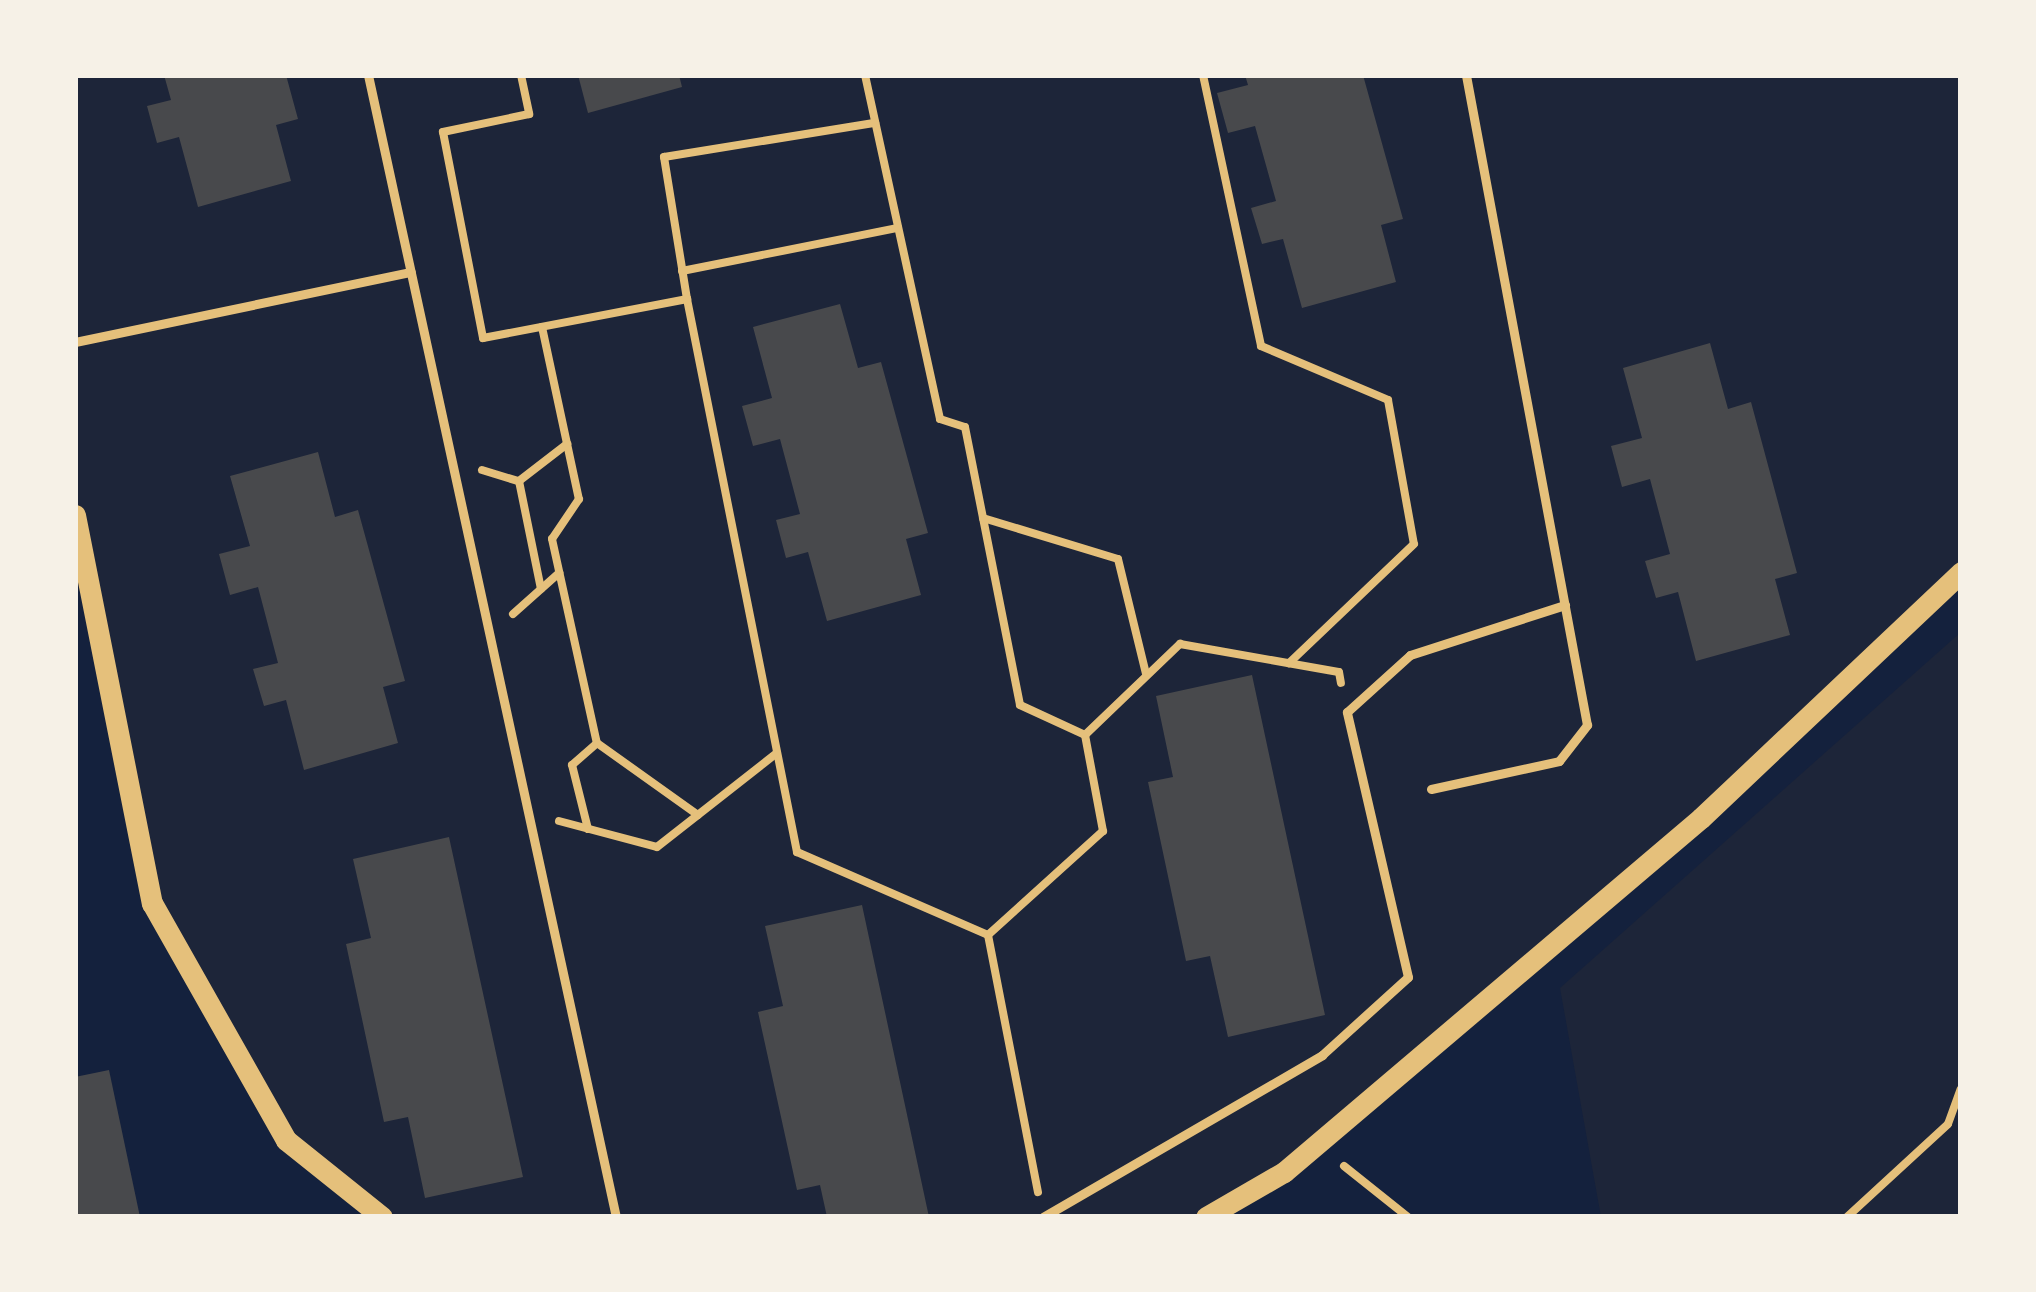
<!DOCTYPE html>
<html>
<head>
<meta charset="utf-8">
<style>
	body { margin:0 }
	#map { position:relative; width:2036px; height:1292px; overflow:hidden; background:#14213d; font-family:"Public Sans",sans-serif }
	div>[style] { position:absolute }
	[style*='--x'] { left:calc(var(--x)*1px); top:calc(var(--y)*1px); width:calc(var(--w)*1px); rotate:calc(var(--a)*1deg) }
	.green>* { inset:0; background:#1d2539 }
	.building>* { inset:0; background:#48494c }
	.path>* { height:8px; margin:-4px; padding:0 4px; transform-origin:4px; border-radius:4px; background:#e5c07b }
	.service>* { height:9px; margin:-4.5px; padding:0 4.5px; transform-origin:4.5px; border-radius:4.5px; background:#e5c07b }
	.tertiary>* { height:21px; margin:-10.5px; padding:0 10.5px; transform-origin:10.5px; border-radius:10.5px; background:#e5c07b }
	span { translate:-50% -50%; white-space:nowrap; text-align:center; line-height:1.15; -webkit-text-stroke:12px #f6f1e7; paint-order:stroke }
	.frame { position:absolute; inset:0; border:78px solid #f6f1e7; pointer-events:none }
</style>
</head>
<body>
<div id="map">
	<div class="green">
		<i style="clip-path:polygon(75px 75px,1961px 75px,1961px 572px,1701px 818px,1284px 1172px,1206px 1217px,382px 1217px,286px 1140px,152px 903px,75px 515px)"></i>
		<i style="clip-path:polygon(1961px 632px,1961px 1217px,1601px 1217px,1560px 988px)"></i>
	</div>
	<div class="building">
		<i style="clip-path:polygon(164px 75px,286px 75px,298px 119px,276px 125px,291px 181px,198px 207px,179px 137px,157px 143px,147px 106px,171px 100px)"></i>
		<i style="clip-path:polygon(578px 75px,679px 75px,682px 87px,588px 113px)"></i>
		<i style="clip-path:polygon(1245px 75px,1363px 75px,1403px 219px,1381px 225px,1396px 282px,1302px 308px,1283px 239px,1262px 244px,1251px 208px,1276px 201px,1255px 126px,1228px 133px,1217px 93px,1248px 85px)"></i>
		<i style="clip-path:polygon(840px 304px,858px 368px,881px 362px,928px 533px,906px 539px,921px 595px,827px 621px,808px 552px,786px 558px,776px 520px,800px 514px,780px 439px,753px 446px,742px 406px,772px 398px,753px 327px)"></i>
		<i style="clip-path:polygon(1710px 343px,1728px 409px,1751px 402px,1797px 573px,1775px 579px,1790px 635px,1696px 661px,1678px 592px,1656px 598px,1645px 561px,1670px 554px,1650px 479px,1622px 487px,1611px 446px,1642px 438px,1623px 368px)"></i>
		<i style="clip-path:polygon(318px 452px,335px 517px,358px 510px,405px 681px,383px 687px,398px 743px,304px 770px,286px 700px,264px 706px,253px 669px,278px 663px,258px 587px,230px 595px,219px 554px,250px 546px,230px 476px)"></i>
		<i style="clip-path:polygon(1252px 675px,1325px 1015px,1228px 1037px,1210px 956px,1186px 961px,1148px 782px,1173px 777px,1156px 696px)"></i>
		<i style="clip-path:polygon(449px 837px,523px 1177px,425px 1198px,408px 1117px,384px 1122px,346px 944px,371px 938px,353px 859px)"></i>
		<i style="clip-path:polygon(862px 905px,929px 1217px,827px 1217px,820px 1185px,797px 1190px,758px 1012px,783px 1006px,765px 926px)"></i>
		<i style="clip-path:polygon(109px 1070px,140px 1217px,75px 1217px,75px 1077px)"></i>
	</div>
	<div class="path">
		<i style="--x:521;--y:75;--w:40;--a:78"></i>
		<i style="--x:529;--y:114;--w:88;--a:168.2"></i>
		<i style="--x:443;--y:132;--w:210;--a:79"></i>
		<i style="--x:483;--y:338;--w:208;--a:-10.8"></i>
		<i style="--x:687;--y:299;--w:564;--a:78.75"></i>
		<i style="--x:797;--y:852;--w:208;--a:23.5"></i>
		<i style="--x:865;--y:75;--w:352;--a:77.7"></i>
		<i style="--x:940;--y:419;--w:26;--a:18"></i>
		<i style="--x:965;--y:427;--w:283;--a:78.8"></i>
		<i style="--x:1020;--y:705;--w:72;--a:24.8"></i>
		<i style="--x:1085;--y:735;--w:98;--a:79.4"></i>
		<i style="--x:1103;--y:831;--w:155;--a:137.9"></i>
		<i style="--x:988;--y:935;--w:262;--a:79"></i>
		<i style="--x:1203;--y:75;--w:277;--a:77.9"></i>
		<i style="--x:1261;--y:346;--w:138;--a:23"></i>
		<i style="--x:1388;--y:400;--w:146;--a:79.8"></i>
		<i style="--x:1414;--y:544;--w:173;--a:136.4"></i>
		<i style="--x:682;--y:271;--w:220;--a:-11.3"></i>
		<i style="--x:687;--y:299;--w:144;--a:-99.2"></i>
		<i style="--x:664;--y:157;--w:214;--a:-9.2"></i>
		<i style="--x:542;--y:327;--w:176;--a:77.9"></i>
		<i style="--x:579;--y:499;--w:48;--a:124"></i>
		<i style="--x:552;--y:539;--w:209;--a:77.6"></i>
		<i style="--x:597;--y:743;--w:124;--a:35.5"></i>
		<i style="--x:482;--y:470;--w:39;--a:17"></i>
		<i style="--x:519;--y:481;--w:110;--a:78.5"></i>
		<i style="--x:519;--y:481;--w:61;--a:-37.6"></i>
		<i style="--x:983;--y:518;--w:141;--a:16.9"></i>
		<i style="--x:1118;--y:559;--w:118;--a:76.3"></i>
		<i style="--x:513;--y:614;--w:62;--a:-41.7"></i>
		<i style="--x:1085;--y:735;--w:132;--a:-43.8"></i>
		<i style="--x:1180;--y:644;--w:161;--a:10"></i>
		<i style="--x:1339;--y:672;--w:11;--a:80"></i>
		<i style="--x:559;--y:821;--w:101;--a:14.9"></i>
		<i style="--x:657;--y:847;--w:152;--a:-38.1"></i>
		<i style="--x:588;--y:829;--w:66;--a:-104"></i>
		<i style="--x:572;--y:765;--w:33;--a:-41"></i>
		<i style="--x:1344;--y:1166;--w:82;--a:38.6"></i>
		<i style="--x:1847;--y:1217;--w:137;--a:-42.6"></i>
		<i style="--x:1948;--y:1124;--w:37;--a:-70"></i>
	</div>
	<div class="service">
		<i style="--x:368;--y:75;--w:1169;--a:77.75"></i>
		<i style="--x:75;--y:342;--w:343;--a:-11.8"></i>
		<i style="--x:1431;--y:789;--w:131;--a:-12.3"></i>
		<i style="--x:1559;--y:761;--w:46;--a:-52.1"></i>
		<i style="--x:1587;--y:725;--w:661;--a:-100.55"></i>
		<i style="--x:1043;--y:1217;--w:323;--a:-30.1"></i>
		<i style="--x:1322;--y:1055;--w:116;--a:-42.2"></i>
		<i style="--x:1408;--y:977;--w:272;--a:-103"></i>
		<i style="--x:1347;--y:712;--w:85;--a:-42.1"></i>
		<i style="--x:1410;--y:655;--w:163;--a:-17.9"></i>
	</div>
	<div class="tertiary">
		<i style="--x:75;--y:515;--w:396;--a:78.8"></i>
		<i style="--x:152;--y:903;--w:272;--a:60.5"></i>
		<i style="--x:286;--y:1140;--w:123;--a:38.7"></i>
		<i style="--x:1206;--y:1217;--w:90;--a:-30"></i>
		<i style="--x:1284;--y:1172;--w:547;--a:-40.33"></i>
		<i style="--x:1701;--y:818;--w:358;--a:-43.4"></i>
	</div>
	<div class="frame"></div>
</div>
</body>
</html>
